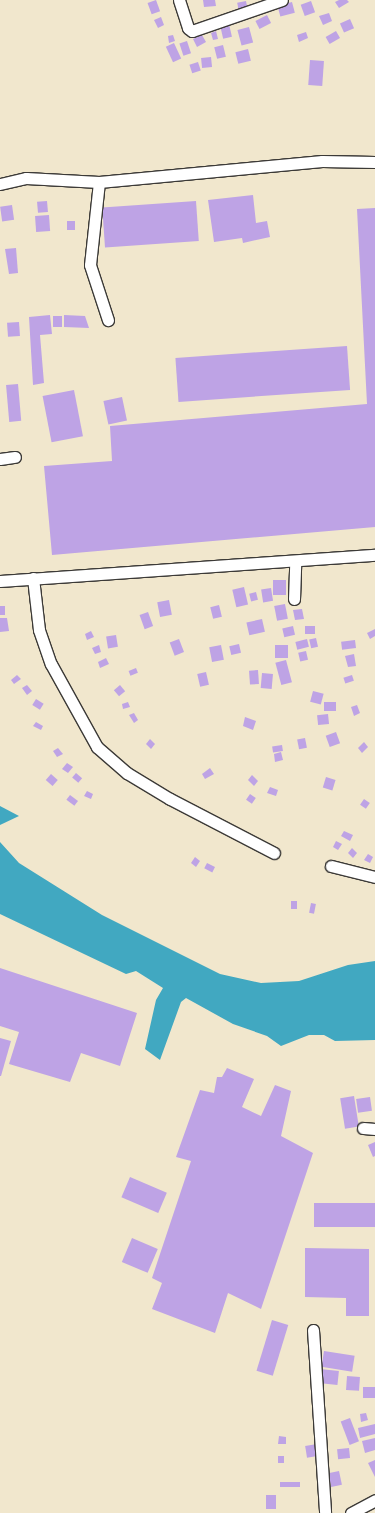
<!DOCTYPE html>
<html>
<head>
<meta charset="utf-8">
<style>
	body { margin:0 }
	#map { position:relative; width:375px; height:1513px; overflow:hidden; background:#f1e7cd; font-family:"Architects Daughter",sans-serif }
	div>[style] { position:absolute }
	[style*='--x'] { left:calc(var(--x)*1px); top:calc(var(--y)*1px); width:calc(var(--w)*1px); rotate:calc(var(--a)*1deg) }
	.water>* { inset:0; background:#41a8c1 }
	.building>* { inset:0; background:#bea3e5; transform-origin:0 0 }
	.roads { filter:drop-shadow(1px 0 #3c3a37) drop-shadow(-1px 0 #3c3a37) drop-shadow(0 1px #3c3a37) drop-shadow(0 -1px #3c3a37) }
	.minor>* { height:11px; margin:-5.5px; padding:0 5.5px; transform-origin:5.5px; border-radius:5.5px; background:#fff }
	span { translate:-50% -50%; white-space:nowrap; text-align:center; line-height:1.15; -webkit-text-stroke:4.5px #f7f3e8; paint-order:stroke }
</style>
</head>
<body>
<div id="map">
	<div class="water">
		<i style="clip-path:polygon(0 806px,19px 816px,0 825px)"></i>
		<i style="clip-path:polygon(0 842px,19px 863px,102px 915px,220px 974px,261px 983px,299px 981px,348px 965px,375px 961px,375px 1040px,335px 1041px,324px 1035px,309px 1035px,281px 1046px,267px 1036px,233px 1024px,186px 998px,181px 1002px,160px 1060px,145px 1049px,156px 1000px,163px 988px,136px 971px,126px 974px,0 914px)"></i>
	</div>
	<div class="building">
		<i style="left:156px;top:0;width:12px;height:9px;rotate:70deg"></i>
		<i style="clip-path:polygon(203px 0,215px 0,216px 6px,204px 7px)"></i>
		<i style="clip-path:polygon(339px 0,347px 0,349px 2px,339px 8px,335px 2px)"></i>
		<i style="left:246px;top:1px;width:10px;height:9px;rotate:79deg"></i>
		<i style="left:311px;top:1px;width:12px;height:11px;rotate:70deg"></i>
		<i style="left:292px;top:2px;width:11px;height:15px;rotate:75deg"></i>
		<i style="clip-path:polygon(329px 13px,332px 21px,323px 25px,319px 16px)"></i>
		<i style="left:267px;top:15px;width:9px;height:13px;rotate:63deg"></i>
		<i style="clip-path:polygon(161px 17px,164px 25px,158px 28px,154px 20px)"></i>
		<i style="left:350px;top:19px;width:10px;height:11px;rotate:66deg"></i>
		<i style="left:229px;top:24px;width:13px;height:9px;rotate:77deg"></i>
		<i style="left:249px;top:27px;width:16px;height:12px;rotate:75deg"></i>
		<i style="clip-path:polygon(216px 31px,218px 39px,213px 40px,211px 33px)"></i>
		<i style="left:336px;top:31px;width:8px;height:12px;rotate:60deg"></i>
		<i style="clip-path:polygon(306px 32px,308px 38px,299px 42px,297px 35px)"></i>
		<i style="clip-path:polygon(173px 35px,175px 41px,169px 43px,168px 36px)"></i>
		<i style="clip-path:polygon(202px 35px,206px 42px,197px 47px,193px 39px)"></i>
		<i style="left:187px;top:41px;width:13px;height:8px;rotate:72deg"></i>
		<i style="left:174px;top:43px;width:17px;height:9px;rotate:65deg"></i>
		<i style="left:223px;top:45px;width:12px;height:9px;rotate:76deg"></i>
		<i style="left:248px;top:49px;width:12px;height:13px;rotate:76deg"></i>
		<i style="left:211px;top:57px;width:10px;height:10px;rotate:84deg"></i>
		<i style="left:310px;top:60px;width:14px;height:25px;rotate:4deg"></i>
		<i style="left:198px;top:62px;width:9px;height:9px;rotate:72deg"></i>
		<i style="clip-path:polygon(253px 195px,256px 223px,267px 221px,270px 237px,243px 243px,242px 238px,214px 242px,208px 200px)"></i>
		<i style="left:47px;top:201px;width:11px;height:10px;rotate:85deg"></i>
		<i style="left:196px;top:201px;width:40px;height:94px;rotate:86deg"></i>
		<i style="left:12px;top:205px;width:15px;height:12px;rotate:82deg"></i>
		<i style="clip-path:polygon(375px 208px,375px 527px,52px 555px,44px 466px,112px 461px,110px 426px,367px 404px,357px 209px)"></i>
		<i style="left:49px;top:215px;width:16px;height:14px;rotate:86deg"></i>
		<i style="left:67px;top:221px;width:8px;height:9px"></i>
		<i style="clip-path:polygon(16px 248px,18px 273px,9px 274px,5px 249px)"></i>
		<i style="clip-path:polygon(50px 315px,52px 334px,40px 335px,44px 383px,33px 385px,29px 317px)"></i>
		<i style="clip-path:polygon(64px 315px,85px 316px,89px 328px,64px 327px)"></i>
		<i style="left:53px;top:316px;width:9px;height:11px"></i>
		<i style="left:19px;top:322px;width:14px;height:12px;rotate:86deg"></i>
		<i style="left:347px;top:346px;width:44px;height:172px;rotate:86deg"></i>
		<i style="left:18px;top:384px;width:37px;height:12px;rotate:85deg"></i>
		<i style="left:74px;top:390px;width:47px;height:32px;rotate:79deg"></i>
		<i style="left:122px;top:397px;width:24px;height:19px;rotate:78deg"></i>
		<i style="left:273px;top:580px;width:13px;height:15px"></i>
		<i style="left:244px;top:587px;width:18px;height:12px;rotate:77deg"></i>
		<i style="left:271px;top:588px;width:13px;height:10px;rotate:81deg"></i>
		<i style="left:256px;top:592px;width:8px;height:7px;rotate:76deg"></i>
		<i style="left:169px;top:600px;width:15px;height:12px;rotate:79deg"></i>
		<i style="left:285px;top:604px;width:15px;height:11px;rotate:79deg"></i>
		<i style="left:219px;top:605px;width:12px;height:9px;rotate:76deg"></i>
		<i style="left:0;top:606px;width:5px;height:9px"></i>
		<i style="clip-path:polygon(302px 609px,304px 619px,295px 620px,293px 610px)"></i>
		<i style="left:148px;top:612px;width:15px;height:9px;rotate:70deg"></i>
		<i style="clip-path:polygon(0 618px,7px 618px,9px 631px,0 632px)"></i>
		<i style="left:262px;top:619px;width:13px;height:16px;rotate:77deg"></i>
		<i style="left:293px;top:626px;width:9px;height:11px;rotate:77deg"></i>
		<i style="left:315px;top:626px;width:8px;height:10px;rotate:90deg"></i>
		<i style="clip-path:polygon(375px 629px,375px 636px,370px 639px,367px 633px)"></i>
		<i style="clip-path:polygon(91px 631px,94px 637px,87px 640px,85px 634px)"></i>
		<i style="left:116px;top:635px;width:12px;height:10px;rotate:81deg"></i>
		<i style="left:316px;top:638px;width:9px;height:7px;rotate:77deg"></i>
		<i style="left:179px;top:639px;width:14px;height:10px;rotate:69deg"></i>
		<i style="left:307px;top:639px;width:8px;height:12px;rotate:76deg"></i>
		<i style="left:355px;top:640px;width:8px;height:14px;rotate:83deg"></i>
		<i style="left:239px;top:644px;width:9px;height:10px;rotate:77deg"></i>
		<i style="clip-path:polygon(99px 645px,101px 652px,95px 654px,92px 648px)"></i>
		<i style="left:221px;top:645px;width:15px;height:12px;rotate:79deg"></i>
		<i style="left:288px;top:645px;width:13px;height:13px;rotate:90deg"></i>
		<i style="left:306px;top:651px;width:9px;height:8px;rotate:77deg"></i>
		<i style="clip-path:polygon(354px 654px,356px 666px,348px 667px,345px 656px)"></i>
		<i style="clip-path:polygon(106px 658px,109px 664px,100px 668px,98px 662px)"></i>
		<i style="left:286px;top:660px;width:23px;height:11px;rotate:75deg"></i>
		<i style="left:136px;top:668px;width:5px;height:8px;rotate:68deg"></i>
		<i style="left:258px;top:670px;width:14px;height:9px;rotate:86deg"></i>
		<i style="left:206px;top:672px;width:13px;height:9px;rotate:77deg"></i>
		<i style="left:262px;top:673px;width:11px;height:15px;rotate:5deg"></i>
		<i style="clip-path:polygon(17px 675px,21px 679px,14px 684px,11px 680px)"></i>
		<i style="left:352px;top:675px;width:6px;height:9px;rotate:72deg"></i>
		<i style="clip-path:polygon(27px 685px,32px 691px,27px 695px,22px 688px)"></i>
		<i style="left:120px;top:685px;width:8px;height:8px;rotate:50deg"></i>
		<i style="left:313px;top:691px;width:11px;height:11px;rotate:15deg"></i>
		<i style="left:36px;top:699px;width:9px;height:7px;rotate:32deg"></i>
		<i style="clip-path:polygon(128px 702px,130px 707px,123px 709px,122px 704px)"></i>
		<i style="left:324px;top:702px;width:12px;height:9px"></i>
		<i style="clip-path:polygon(357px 705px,360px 713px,354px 716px,351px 707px)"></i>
		<i style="clip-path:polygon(134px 713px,138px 720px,134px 723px,129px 715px)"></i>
		<i style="left:328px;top:714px;width:10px;height:11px;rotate:84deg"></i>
		<i style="clip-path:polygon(245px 717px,256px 721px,253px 730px,243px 726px)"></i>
		<i style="clip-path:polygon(36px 722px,43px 726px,41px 730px,33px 726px)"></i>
		<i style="left:336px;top:732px;width:12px;height:11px;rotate:70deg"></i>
		<i style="left:305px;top:738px;width:10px;height:8px;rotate:79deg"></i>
		<i style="clip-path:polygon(150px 739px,155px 744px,151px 749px,146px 744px)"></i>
		<i style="clip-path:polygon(364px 742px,368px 747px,362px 753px,358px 748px)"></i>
		<i style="left:282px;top:745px;width:6px;height:10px;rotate:81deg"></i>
		<i style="clip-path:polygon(58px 748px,63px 754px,57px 757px,53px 751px)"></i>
		<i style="clip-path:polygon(281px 752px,283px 760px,275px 762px,274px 754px)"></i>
		<i style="clip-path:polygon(67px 763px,73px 767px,68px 773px,62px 769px)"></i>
		<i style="clip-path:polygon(210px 768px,214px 774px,205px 779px,202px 774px)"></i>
		<i style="left:76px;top:773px;width:8px;height:6px;rotate:40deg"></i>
		<i style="left:51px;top:774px;width:9px;height:8px;rotate:41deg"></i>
		<i style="clip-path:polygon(252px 775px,258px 781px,254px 786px,248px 780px)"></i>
		<i style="left:326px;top:777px;width:10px;height:11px;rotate:17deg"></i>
		<i style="clip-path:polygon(270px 787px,278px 790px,276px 796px,267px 793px)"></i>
		<i style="clip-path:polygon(87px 791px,93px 794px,91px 799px,84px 796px)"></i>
		<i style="left:250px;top:794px;width:7px;height:7px;rotate:34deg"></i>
		<i style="left:70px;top:795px;width:10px;height:6px;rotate:37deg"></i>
		<i style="left:364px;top:799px;width:7px;height:7px;rotate:34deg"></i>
		<i style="clip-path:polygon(344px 831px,353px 835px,350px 841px,341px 836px)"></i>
		<i style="clip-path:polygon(336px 841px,342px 844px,338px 850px,333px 847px)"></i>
		<i style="clip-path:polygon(352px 848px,357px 853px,353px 858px,348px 853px)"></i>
		<i style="clip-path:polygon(368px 854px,373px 857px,370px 863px,364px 860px)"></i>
		<i style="clip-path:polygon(195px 857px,200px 861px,196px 867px,191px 863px)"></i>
		<i style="left:207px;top:863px;width:9px;height:6px;rotate:27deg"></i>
		<i style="left:291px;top:901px;width:6px;height:8px"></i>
		<i style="left:311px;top:903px;width:5px;height:10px;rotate:11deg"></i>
		<i style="clip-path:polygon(0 968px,137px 1013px,120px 1066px,81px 1053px,70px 1082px,9px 1064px,19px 1032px,0 1026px)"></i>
		<i style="clip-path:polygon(0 1038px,11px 1041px,1px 1076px,0 1076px)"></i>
		<i style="clip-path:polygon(227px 1068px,254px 1079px,242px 1107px,261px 1116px,275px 1085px,291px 1091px,281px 1136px,313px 1153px,261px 1309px,228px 1293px,215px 1333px,152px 1309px,162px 1283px,152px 1278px,191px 1161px,176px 1157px,200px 1090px,214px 1093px,217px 1077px,222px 1077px)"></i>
		<i style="left:354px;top:1096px;width:31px;height:14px;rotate:81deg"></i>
		<i style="left:370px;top:1097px;width:14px;height:14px;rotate:82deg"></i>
		<i style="clip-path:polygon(375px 1142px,375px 1156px,373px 1157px,368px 1145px)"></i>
		<i style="left:130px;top:1177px;width:40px;height:22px;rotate:23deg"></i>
		<i style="left:375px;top:1203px;width:24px;height:61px;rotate:90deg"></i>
		<i style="left:132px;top:1238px;width:28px;height:26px;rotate:23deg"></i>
		<i style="clip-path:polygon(305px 1248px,369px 1249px,369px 1316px,346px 1316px,346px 1298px,305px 1297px)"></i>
		<i style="left:272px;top:1320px;width:17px;height:53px;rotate:17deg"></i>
		<i style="left:324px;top:1351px;width:31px;height:16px;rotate:9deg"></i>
		<i style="left:320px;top:1369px;width:19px;height:14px;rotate:6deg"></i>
		<i style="left:347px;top:1376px;width:13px;height:14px;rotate:4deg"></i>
		<i style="left:363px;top:1387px;width:12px;height:11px"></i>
		<i style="clip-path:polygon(366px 1413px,368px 1420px,361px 1422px,360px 1414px)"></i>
		<i style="left:350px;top:1418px;width:25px;height:10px;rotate:69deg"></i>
		<i style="clip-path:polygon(375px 1424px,375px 1434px,360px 1438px,358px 1428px)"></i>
		<i style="clip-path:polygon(279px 1436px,286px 1437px,286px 1444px,278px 1444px)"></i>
		<i style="clip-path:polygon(375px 1438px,375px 1450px,365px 1453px,362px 1441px)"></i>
		<i style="left:317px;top:1444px;width:12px;height:12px;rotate:81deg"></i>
		<i style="left:349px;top:1448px;width:10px;height:12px;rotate:84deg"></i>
		<i style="left:278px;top:1456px;width:6px;height:7px"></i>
		<i style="clip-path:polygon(375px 1460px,375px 1477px,368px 1463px)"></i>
		<i style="left:339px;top:1471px;width:14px;height:11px;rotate:78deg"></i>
		<i style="left:300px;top:1482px;width:5px;height:20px;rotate:90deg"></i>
		<i style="left:266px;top:1495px;width:10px;height:14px"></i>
	</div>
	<div class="roads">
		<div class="minor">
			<i style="--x:179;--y:0;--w:29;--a:72"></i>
			<i style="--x:188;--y:28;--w:5;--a:37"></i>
			<i style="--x:192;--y:31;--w:95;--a:-19"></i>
			<i style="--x:99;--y:182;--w:83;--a:96.2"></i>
			<i style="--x:90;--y:265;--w:58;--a:71.9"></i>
			<i style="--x:0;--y:184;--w:27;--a:-13"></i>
			<i style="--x:26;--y:178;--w:73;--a:3.1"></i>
			<i style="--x:99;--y:182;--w:224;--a:-5.4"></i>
			<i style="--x:322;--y:161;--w:53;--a:1.1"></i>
			<i style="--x:0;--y:459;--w:15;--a:-8"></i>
			<i style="--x:33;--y:578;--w:52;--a:83.4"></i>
			<i style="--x:39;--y:630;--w:36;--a:71"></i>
			<i style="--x:51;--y:664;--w:95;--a:61"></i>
			<i style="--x:97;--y:747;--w:40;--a:41"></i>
			<i style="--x:127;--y:773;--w:50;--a:31.2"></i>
			<i style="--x:170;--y:799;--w:117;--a:27.4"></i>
			<i style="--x:0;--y:581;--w:376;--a:-4"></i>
			<i style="--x:294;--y:599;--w:38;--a:-88"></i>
			<i style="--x:331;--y:866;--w:45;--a:14"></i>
			<i style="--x:363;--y:1128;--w:12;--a:5"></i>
			<i style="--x:313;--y:1330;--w:183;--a:86.2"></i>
			<i style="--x:351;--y:1513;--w:27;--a:-28"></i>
		</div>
	</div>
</div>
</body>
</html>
